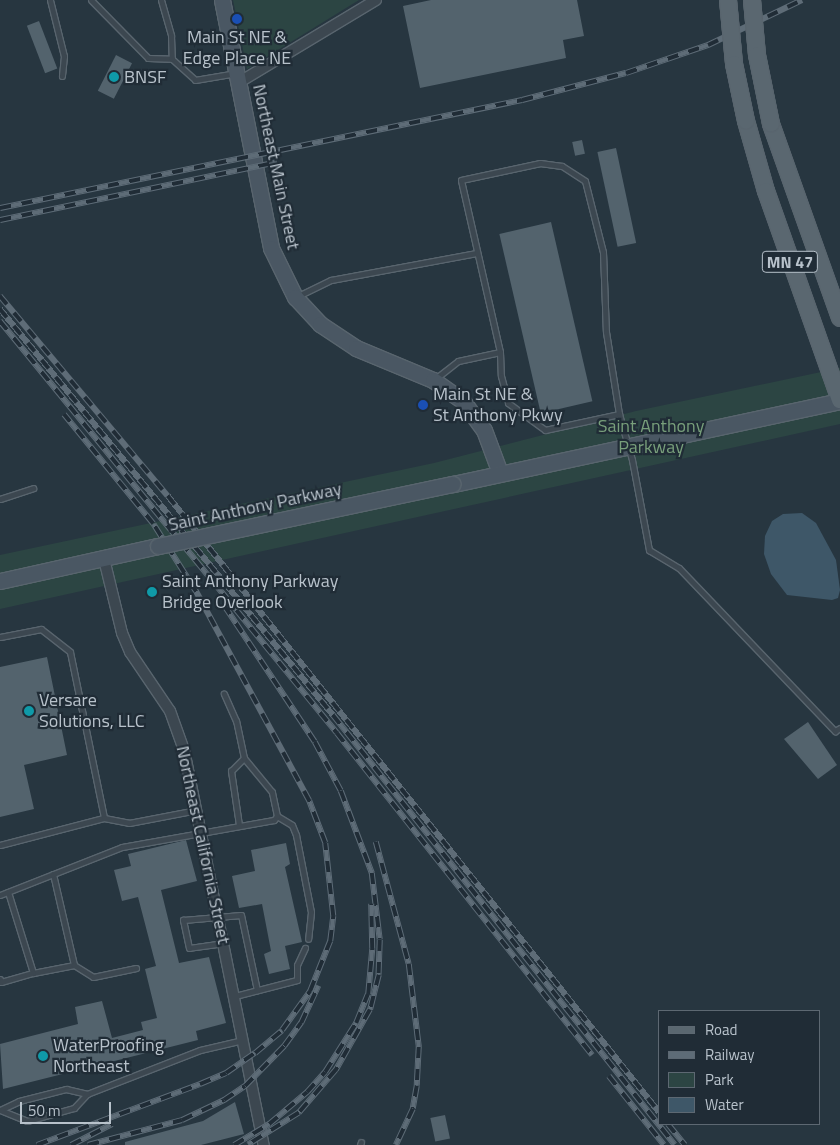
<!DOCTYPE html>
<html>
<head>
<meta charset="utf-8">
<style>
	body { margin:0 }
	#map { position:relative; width:840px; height:1145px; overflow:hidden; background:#273640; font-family:"Titillium Web",sans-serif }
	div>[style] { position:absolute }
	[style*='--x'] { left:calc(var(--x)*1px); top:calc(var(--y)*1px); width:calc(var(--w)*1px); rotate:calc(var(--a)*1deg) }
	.green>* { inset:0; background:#2c4543 }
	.water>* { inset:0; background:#3e5768 }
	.building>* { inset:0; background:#53636d; transform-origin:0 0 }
	.roads { filter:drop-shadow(1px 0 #59656e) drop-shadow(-1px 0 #59656e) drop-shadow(0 1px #59656e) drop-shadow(0 -1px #59656e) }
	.lane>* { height:5px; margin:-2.5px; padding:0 2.5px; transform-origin:2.5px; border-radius:2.5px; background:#3c4750 }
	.street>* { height:10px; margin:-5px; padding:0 5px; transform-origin:5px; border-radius:5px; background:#3c4750 }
	.secondary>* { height:15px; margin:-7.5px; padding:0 7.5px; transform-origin:7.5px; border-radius:7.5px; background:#4a5763 }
	.primary>* { height:16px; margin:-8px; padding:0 8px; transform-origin:8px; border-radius:8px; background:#5a6770 }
	.rail>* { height:5.5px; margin-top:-2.75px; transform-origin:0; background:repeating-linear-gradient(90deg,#202c36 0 11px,#5e6c77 0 22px); box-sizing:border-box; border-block:1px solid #5e6c77 }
	.bridges { filter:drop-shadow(1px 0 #59656e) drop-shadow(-1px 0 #59656e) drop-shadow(0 1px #59656e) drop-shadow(0 -1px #59656e) }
	.secondary-bridge>* { height:15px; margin:-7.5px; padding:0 7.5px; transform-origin:7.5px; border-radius:7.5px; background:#4a5763 }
	.primary-bridge>* { height:16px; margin:-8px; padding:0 8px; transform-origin:8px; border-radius:8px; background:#5a6770 }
	.dots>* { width:14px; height:14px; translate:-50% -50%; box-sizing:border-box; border:2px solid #202c36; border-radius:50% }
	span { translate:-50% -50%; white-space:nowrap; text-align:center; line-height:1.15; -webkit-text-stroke:4.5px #202c36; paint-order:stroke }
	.shield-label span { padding:1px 4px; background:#202c36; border:1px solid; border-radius:4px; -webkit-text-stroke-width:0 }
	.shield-label { font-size:16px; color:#b8c2cb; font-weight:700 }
	.poi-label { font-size:18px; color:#b8c2cb }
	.left { translate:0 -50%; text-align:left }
	.street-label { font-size:18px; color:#b8c2cb }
	.park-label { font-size:18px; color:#789f7b }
	.legend { position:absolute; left:658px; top:1010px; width:162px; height:115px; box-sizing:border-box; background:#202c36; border:1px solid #5d6872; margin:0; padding:6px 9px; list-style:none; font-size:15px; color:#b8c2cb }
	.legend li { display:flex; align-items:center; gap:10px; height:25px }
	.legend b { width:25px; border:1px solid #5d6872 }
	.scale { position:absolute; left:20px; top:1102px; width:91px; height:22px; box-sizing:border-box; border:2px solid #b8c2cb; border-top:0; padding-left:6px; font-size:15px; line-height:18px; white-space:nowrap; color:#b8c2cb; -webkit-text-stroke:4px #202c36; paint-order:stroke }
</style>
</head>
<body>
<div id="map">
	<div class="green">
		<i style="clip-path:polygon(233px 0,359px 0,247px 69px)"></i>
		<i style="clip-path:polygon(840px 368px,840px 424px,0 609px,0 555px,434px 463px,636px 411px)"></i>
	</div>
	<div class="water">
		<i style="clip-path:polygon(802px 513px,816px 523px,836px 560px,840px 590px,838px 598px,832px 600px,787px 595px,771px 574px,764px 554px,765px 536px,772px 521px,783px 514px)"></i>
	</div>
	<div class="building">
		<i style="clip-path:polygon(431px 0,577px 0,584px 36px,563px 40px,566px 58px,420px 88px,403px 6px)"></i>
		<i style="left:39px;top:21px;width:51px;height:13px;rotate:69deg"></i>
		<i style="left:116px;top:55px;width:18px;height:40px;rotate:27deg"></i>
		<i style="left:582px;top:140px;width:14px;height:10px;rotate:78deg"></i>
		<i style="left:616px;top:148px;width:97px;height:19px;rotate:78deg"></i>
		<i style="left:551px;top:222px;width:184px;height:53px;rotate:77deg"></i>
		<i style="clip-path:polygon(47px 657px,67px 755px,24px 765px,34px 809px,0 817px,0 667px)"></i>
		<i style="clip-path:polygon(808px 722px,837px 765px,818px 779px,784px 739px)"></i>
		<i style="clip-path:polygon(186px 840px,197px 881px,161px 890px,179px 963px,209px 957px,226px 1023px,196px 1031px,198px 1040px,3px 1089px,0 1044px,78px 1024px,75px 1007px,102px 1001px,112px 1038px,143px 1030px,141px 1022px,157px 1018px,145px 969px,156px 966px,138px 897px,122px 901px,114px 870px,131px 866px,128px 854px)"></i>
		<i style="clip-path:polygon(286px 843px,290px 864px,285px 867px,302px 942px,285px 946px,290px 969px,269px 974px,264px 954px,271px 951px,262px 904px,239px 908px,232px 876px,255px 871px,251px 850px)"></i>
		<i style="clip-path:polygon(235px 1102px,244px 1134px,201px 1145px,125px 1145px,125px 1142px,203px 1121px)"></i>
		<i style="left:445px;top:1115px;width:24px;height:15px;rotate:78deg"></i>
	</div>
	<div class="roads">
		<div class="lane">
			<i style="--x:50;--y:0;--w:58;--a:76"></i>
			<i style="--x:64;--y:56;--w:20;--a:96"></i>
			<i style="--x:91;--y:0;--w:81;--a:45.5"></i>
			<i style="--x:148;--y:58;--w:24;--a:2"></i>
			<i style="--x:172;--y:59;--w:31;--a:42"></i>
			<i style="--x:195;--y:80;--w:42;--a:-9.7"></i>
			<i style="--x:161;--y:0;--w:37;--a:74"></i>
			<i style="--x:171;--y:36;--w:23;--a:88"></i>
			<i style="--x:298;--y:296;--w:37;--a:-26"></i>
			<i style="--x:331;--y:280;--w:148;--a:-10.5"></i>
			<i style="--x:500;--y:352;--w:176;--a:-102.8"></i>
			<i style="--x:461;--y:180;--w:81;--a:-12.1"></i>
			<i style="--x:540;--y:163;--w:22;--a:8"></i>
			<i style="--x:562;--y:166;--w:27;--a:33"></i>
			<i style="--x:585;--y:181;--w:73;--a:75.8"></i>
			<i style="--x:603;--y:252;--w:80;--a:87.9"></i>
			<i style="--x:606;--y:332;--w:83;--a:81"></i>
			<i style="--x:435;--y:379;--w:29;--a:-38"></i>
			<i style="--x:458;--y:361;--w:43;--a:-12.1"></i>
			<i style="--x:500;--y:352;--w:24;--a:88"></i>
			<i style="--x:501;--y:376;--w:28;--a:75"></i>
			<i style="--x:508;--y:403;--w:46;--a:36.1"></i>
			<i style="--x:545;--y:430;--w:76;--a:-12.2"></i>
			<i style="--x:619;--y:414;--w:48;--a:74.2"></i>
			<i style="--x:632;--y:460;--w:92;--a:79.3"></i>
			<i style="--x:649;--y:550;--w:35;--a:31"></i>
			<i style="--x:679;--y:568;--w:226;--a:46.3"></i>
			<i style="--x:835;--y:731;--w:6;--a:-31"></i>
			<i style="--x:0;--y:499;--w:35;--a:-18"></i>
			<i style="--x:0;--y:637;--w:42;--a:-11"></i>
			<i style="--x:41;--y:629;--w:37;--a:38"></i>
			<i style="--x:70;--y:652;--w:169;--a:78.4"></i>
			<i style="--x:277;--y:816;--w:17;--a:31"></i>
			<i style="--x:292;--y:825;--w:11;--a:68"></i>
			<i style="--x:296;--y:835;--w:78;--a:79"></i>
			<i style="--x:311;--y:912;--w:27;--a:96"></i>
			<i style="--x:239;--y:825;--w:55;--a:-98.4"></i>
			<i style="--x:231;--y:771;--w:18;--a:-45"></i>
			<i style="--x:0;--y:845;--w:107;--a:-14.6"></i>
			<i style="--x:104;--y:818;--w:25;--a:11"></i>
			<i style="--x:129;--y:823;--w:69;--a:-10.8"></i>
			<i style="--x:53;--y:874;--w:93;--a:77"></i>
			<i style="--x:8;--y:892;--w:85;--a:72.8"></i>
			<i style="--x:33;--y:973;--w:42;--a:-11"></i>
			<i style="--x:74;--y:965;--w:22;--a:32"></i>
			<i style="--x:93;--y:977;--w:44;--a:-11.8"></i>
			<i style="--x:0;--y:895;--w:131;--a:-21.5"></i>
			<i style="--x:122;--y:847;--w:154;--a:-10.1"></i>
			<i style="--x:274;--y:820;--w:5;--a:-53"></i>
			<i style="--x:277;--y:816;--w:25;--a:-102"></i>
			<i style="--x:272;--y:792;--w:44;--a:-129.5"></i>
			<i style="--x:244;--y:758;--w:38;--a:-102"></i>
			<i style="--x:236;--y:721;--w:30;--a:-114"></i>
			<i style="--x:224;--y:943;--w:35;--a:172"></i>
			<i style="--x:189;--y:948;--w:29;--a:-102"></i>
			<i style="--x:183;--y:920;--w:58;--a:-4.9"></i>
			<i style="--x:241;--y:915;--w:77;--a:78"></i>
			<i style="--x:0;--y:979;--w:3;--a:72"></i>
			<i style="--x:1;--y:982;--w:33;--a:-16"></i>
			<i style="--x:235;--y:996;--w:64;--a:-14.5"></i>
			<i style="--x:297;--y:980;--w:15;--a:-90"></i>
			<i style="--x:297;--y:965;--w:19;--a:-65"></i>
			<i style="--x:0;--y:1110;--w:21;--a:-25"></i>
			<i style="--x:19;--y:1101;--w:49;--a:-14.3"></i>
			<i style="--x:66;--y:1089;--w:22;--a:13"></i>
			<i style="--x:87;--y:1094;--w:121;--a:-21.3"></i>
			<i style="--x:200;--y:1050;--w:44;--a:-13.1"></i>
			<i style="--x:0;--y:1110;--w:29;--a:22"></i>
			<i style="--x:27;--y:1121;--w:49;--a:-15.5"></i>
			<i style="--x:74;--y:1108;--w:19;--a:-47"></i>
			<i style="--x:360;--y:1145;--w:3;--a:-72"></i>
		</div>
		<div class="street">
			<i style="--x:238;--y:83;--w:161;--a:-31"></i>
			<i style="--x:104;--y:559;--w:76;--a:76.3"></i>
			<i style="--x:122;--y:633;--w:21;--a:67"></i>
			<i style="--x:130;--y:652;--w:71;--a:55.9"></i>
			<i style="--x:170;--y:711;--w:41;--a:70.3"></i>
			<i style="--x:184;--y:750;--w:403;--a:78.6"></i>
		</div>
		<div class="secondary">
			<i style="--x:222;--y:0;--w:253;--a:78.8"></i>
			<i style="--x:271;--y:248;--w:55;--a:63.9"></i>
			<i style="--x:295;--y:297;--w:37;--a:47"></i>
			<i style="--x:320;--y:324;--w:43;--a:33.7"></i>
			<i style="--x:356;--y:348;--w:83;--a:22.6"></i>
			<i style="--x:433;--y:380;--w:35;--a:35"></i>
			<i style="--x:462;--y:400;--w:37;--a:54"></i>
			<i style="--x:484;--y:430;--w:46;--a:69.6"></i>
			<i style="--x:453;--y:484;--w:396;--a:-12.1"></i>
			<i style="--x:0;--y:581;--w:162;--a:-12.5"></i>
		</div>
		<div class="primary">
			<i style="--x:746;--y:121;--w:73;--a:74.1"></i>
			<i style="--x:766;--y:191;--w:222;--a:70.5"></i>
			<i style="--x:771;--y:124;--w:206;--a:70.4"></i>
		</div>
	</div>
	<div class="rail">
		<i style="--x:0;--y:208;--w:533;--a:-11.69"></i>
		<i style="--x:522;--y:100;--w:107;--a:-14.6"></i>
		<i style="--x:626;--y:73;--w:87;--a:-18.9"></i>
		<i style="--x:708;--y:45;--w:104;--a:-25.6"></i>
		<i style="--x:0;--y:220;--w:283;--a:-11.8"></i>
		<i style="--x:0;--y:296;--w:261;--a:50"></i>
		<i style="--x:168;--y:496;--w:788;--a:51.44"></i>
		<i style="--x:0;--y:309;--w:525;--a:50.64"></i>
		<i style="--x:333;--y:715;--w:549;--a:51.5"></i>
		<i style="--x:0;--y:321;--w:532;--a:50.72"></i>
		<i style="--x:337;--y:733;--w:411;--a:51.6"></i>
		<i style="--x:224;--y:605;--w:164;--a:56.4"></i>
		<i style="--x:315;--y:742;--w:55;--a:62"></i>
		<i style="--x:341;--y:791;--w:88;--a:69.3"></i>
		<i style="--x:372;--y:873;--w:67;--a:83.2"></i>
		<i style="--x:380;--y:940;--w:35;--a:92"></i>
		<i style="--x:379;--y:975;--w:36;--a:104"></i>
		<i style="--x:370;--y:1010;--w:69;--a:119.5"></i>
		<i style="--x:336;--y:1070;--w:57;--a:130.7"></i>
		<i style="--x:299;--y:1113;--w:60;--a:147.9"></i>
		<i style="--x:376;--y:842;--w:126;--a:74.9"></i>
		<i style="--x:409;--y:964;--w:84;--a:83.1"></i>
		<i style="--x:419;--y:1047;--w:39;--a:93"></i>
		<i style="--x:417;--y:1086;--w:23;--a:100"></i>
		<i style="--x:413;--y:1109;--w:40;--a:115"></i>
		<i style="--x:609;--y:1076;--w:88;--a:51.4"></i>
		<i style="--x:668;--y:1124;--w:27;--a:51"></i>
		<i style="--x:37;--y:1145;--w:174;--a:-20.5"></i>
		<i style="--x:200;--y:1084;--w:28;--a:-23"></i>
		<i style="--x:226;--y:1073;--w:35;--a:-35"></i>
		<i style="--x:255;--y:1053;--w:35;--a:-40"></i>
		<i style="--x:282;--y:1030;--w:48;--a:-54.3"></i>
		<i style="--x:310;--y:991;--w:54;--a:-68.2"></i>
		<i style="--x:330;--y:941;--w:25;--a:-83"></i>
		<i style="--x:333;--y:916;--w:73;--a:-96.3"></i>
		<i style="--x:325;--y:843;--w:45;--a:-110.9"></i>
		<i style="--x:309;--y:801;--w:238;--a:-118.4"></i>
		<i style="--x:196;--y:592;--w:80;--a:-122.3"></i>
		<i style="--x:153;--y:524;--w:141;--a:-129.2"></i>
		<i style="--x:71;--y:1145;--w:46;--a:-27.1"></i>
		<i style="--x:88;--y:1145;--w:97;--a:-14.9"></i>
		<i style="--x:182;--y:1120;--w:47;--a:-25.5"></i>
		<i style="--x:224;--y:1100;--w:25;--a:-34"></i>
		<i style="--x:245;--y:1086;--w:56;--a:-45.7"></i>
		<i style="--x:284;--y:1046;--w:29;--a:-54"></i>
		<i style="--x:301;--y:1023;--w:41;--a:-65.3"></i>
		<i style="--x:234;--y:1145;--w:41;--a:-31"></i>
		<i style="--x:269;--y:1124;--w:50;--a:-40.1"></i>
		<i style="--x:307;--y:1092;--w:27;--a:-48"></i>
		<i style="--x:325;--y:1072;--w:58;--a:-57.7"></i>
		<i style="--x:356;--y:1023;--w:31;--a:-68"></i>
		<i style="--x:368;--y:994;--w:45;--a:-84.9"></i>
		<i style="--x:372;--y:949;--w:45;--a:-91.3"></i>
	</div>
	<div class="bridges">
		<div class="secondary-bridge">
			<i style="--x:158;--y:546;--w:301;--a:-11.9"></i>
		</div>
		<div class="primary-bridge">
			<i style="--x:728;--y:0;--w:64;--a:84.6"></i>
			<i style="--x:734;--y:64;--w:58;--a:78.1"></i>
			<i style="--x:752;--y:0;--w:55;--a:84.8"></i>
			<i style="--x:757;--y:55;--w:70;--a:78.5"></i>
		</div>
	</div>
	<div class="dots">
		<i style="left:237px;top:19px;background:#1a4fb4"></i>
		<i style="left:114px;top:77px;background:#0f9aa8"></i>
		<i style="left:423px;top:405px;background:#1a4fb4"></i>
		<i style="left:152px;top:592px;background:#0f9aa8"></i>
		<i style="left:29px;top:711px;background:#0f9aa8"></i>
		<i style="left:43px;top:1056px;background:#0f9aa8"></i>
	</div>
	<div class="shield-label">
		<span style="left:790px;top:262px">MN 47</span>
	</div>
	<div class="poi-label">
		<span style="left:237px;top:48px">Main St NE &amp;<br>Edge Place NE</span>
		<span class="left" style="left:124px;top:77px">BNSF</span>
		<span class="left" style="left:433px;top:405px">Main St NE &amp;<br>St Anthony Pkwy</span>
		<span class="left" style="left:162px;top:592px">Saint Anthony Parkway<br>Bridge Overlook</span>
		<span class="left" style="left:39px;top:711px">Versare<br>Solutions, LLC</span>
		<span class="left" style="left:53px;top:1056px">WaterProofing<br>Northeast</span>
	</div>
	<div class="street-label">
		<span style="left:276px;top:167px;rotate:78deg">Northeast Main Street</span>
		<span style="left:255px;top:507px;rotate:-12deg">Saint Anthony Parkway</span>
		<span style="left:203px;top:845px;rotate:78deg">Northeast California Street</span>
	</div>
	<div class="park-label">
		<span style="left:651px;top:437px">Saint Anthony<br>Parkway</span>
	</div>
	<ul class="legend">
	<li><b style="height:6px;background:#5a6770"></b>Road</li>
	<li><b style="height:6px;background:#5e6c77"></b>Railway</li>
	<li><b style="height:14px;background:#2c4543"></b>Park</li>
	<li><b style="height:14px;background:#3e5768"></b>Water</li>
	</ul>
	<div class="scale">50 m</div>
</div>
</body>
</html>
